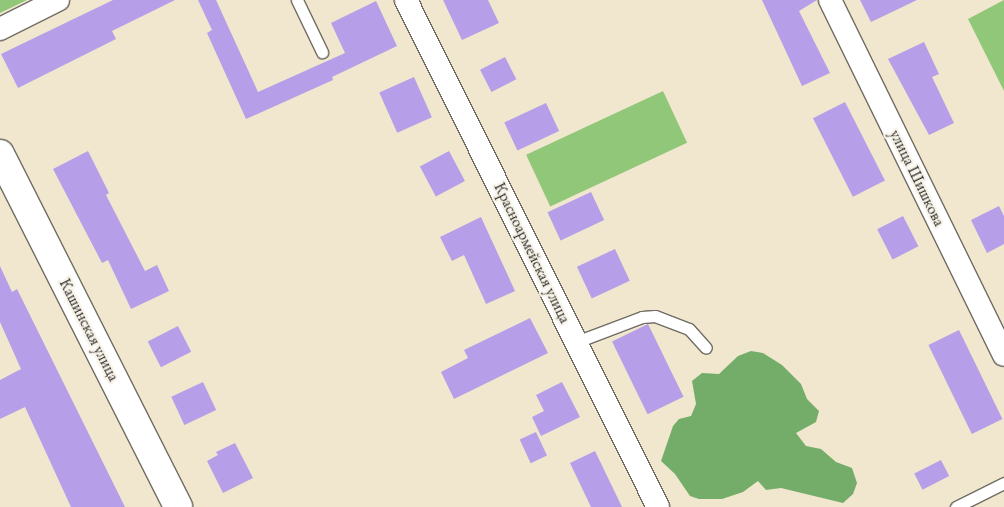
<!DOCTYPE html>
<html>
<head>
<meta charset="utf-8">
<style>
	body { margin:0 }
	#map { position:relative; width:1004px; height:507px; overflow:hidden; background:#f0e7ce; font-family:"EB Garamond",serif }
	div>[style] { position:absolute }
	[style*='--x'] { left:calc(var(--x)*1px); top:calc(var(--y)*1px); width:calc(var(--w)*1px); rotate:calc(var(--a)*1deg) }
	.green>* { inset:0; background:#91c779; transform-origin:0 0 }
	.forest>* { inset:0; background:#74ac69 }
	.building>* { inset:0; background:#b69ee8; transform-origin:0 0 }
	.roads { filter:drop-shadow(1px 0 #706d64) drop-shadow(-1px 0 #706d64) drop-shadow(0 1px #706d64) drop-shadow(0 -1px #706d64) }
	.lane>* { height:11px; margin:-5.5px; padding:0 5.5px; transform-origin:5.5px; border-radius:5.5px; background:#fff }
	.street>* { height:22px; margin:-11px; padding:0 11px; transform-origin:11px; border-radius:11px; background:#fff }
	.primary>* { height:28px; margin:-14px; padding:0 14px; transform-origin:14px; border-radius:14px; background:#fff }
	span { translate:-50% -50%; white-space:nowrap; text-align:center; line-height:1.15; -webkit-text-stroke:4.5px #f7f3e8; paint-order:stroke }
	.street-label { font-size:16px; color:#2b2b2b }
</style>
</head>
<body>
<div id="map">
	<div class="green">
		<i style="clip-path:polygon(0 0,27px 0,0 13px)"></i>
		<i style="clip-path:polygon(1004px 0,1004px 91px,968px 19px)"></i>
		<i style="left:663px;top:91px;width:57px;height:151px;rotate:65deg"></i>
	</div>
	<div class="forest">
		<i style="clip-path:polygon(751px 351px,763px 353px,782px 365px,801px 384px,807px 399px,819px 411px,816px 422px,796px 433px,806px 446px,821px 449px,836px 462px,852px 468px,857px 483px,853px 494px,843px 503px,781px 488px,766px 490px,758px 481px,743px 492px,722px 499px,699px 499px,690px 496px,675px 474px,661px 461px,673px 426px,679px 419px,691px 416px,696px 404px,692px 381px,702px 373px,719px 374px,738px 356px)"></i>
	</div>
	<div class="building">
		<i style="clip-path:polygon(113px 0,175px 0,112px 31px,116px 39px,18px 88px,1px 54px)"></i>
		<i style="clip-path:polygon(198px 0,216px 0,258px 92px,345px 53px,331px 23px,376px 1px,397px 46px,332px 77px,333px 80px,246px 119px,207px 33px,212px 30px)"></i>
		<i style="clip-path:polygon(443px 0,488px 0,499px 23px,462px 40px)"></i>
		<i style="clip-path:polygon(762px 0,817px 0,799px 11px,830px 73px,802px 86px)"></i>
		<i style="clip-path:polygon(860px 0,917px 0,871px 22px)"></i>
		<i style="clip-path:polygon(924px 42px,939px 74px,932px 77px,954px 123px,929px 135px,888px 59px)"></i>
		<i style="left:505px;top:57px;width:25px;height:28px;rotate:63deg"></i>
		<i style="left:414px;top:77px;width:44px;height:38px;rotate:66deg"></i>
		<i style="left:845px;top:102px;width:88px;height:36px;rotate:63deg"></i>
		<i style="left:546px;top:103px;width:31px;height:46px;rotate:65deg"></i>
		<i style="clip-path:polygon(88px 151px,109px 193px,106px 195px,145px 271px,157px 265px,169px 291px,131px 309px,108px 260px,102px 263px,53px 169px)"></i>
		<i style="left:449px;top:151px;width:34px;height:33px;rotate:62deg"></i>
		<i style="left:591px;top:192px;width:31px;height:48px;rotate:65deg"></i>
		<i style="clip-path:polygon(999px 206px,1004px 216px,1004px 244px,987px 253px,971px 220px)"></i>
		<i style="left:903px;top:216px;width:34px;height:29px;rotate:63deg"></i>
		<i style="clip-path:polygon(481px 217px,515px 291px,486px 304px,464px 255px,452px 261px,440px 237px)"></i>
		<i style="left:615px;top:249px;width:35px;height:42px;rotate:65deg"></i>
		<i style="clip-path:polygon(0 266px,12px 292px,17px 289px,125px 507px,71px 507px,25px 407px,0 419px,0 380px,21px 369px,0 322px)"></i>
		<i style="clip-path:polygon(530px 318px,548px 353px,454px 399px,441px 372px,468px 358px,464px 350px)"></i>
		<i style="left:648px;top:324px;width:81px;height:40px;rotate:64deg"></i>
		<i style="left:178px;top:326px;width:29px;height:34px;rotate:63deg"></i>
		<i style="left:959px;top:330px;width:99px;height:34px;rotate:64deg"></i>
		<i style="left:203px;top:382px;width:31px;height:35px;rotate:65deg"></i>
		<i style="clip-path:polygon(562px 382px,580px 417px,541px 436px,532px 417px,544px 411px,536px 395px)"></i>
		<i style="left:536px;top:432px;width:26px;height:18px;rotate:65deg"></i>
		<i style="clip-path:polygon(235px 443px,253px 478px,223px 493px,207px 461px,218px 455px,216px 452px)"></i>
		<i style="clip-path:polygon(595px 451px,622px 507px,591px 507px,570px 463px)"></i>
		<i style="left:941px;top:460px;width:18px;height:30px;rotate:63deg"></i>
	</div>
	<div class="roads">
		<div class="lane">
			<i style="--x:297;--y:0;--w:58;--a:64.3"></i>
			<i style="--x:576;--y:342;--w:71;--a:-20.7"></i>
			<i style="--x:642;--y:317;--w:13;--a:-4"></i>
			<i style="--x:655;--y:316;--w:36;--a:21"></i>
			<i style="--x:689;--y:329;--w:25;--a:48"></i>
			<i style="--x:956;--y:507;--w:54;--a:-26.6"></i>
		</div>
		<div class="street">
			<i style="--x:406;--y:0;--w:566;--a:63.57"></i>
			<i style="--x:830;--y:0;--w:395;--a:63.9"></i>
			<i style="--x:0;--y:29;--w:65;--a:-26.6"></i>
		</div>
		<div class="primary">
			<i style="--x:0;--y:154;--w:395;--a:63.2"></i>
		</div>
	</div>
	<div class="street-label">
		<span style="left:917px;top:178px;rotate:64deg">улица Шишкова</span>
		<span style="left:532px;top:253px;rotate:64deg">Красноармейская улица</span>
		<span style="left:89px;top:330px;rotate:63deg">Кашинская улица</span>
	</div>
</div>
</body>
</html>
